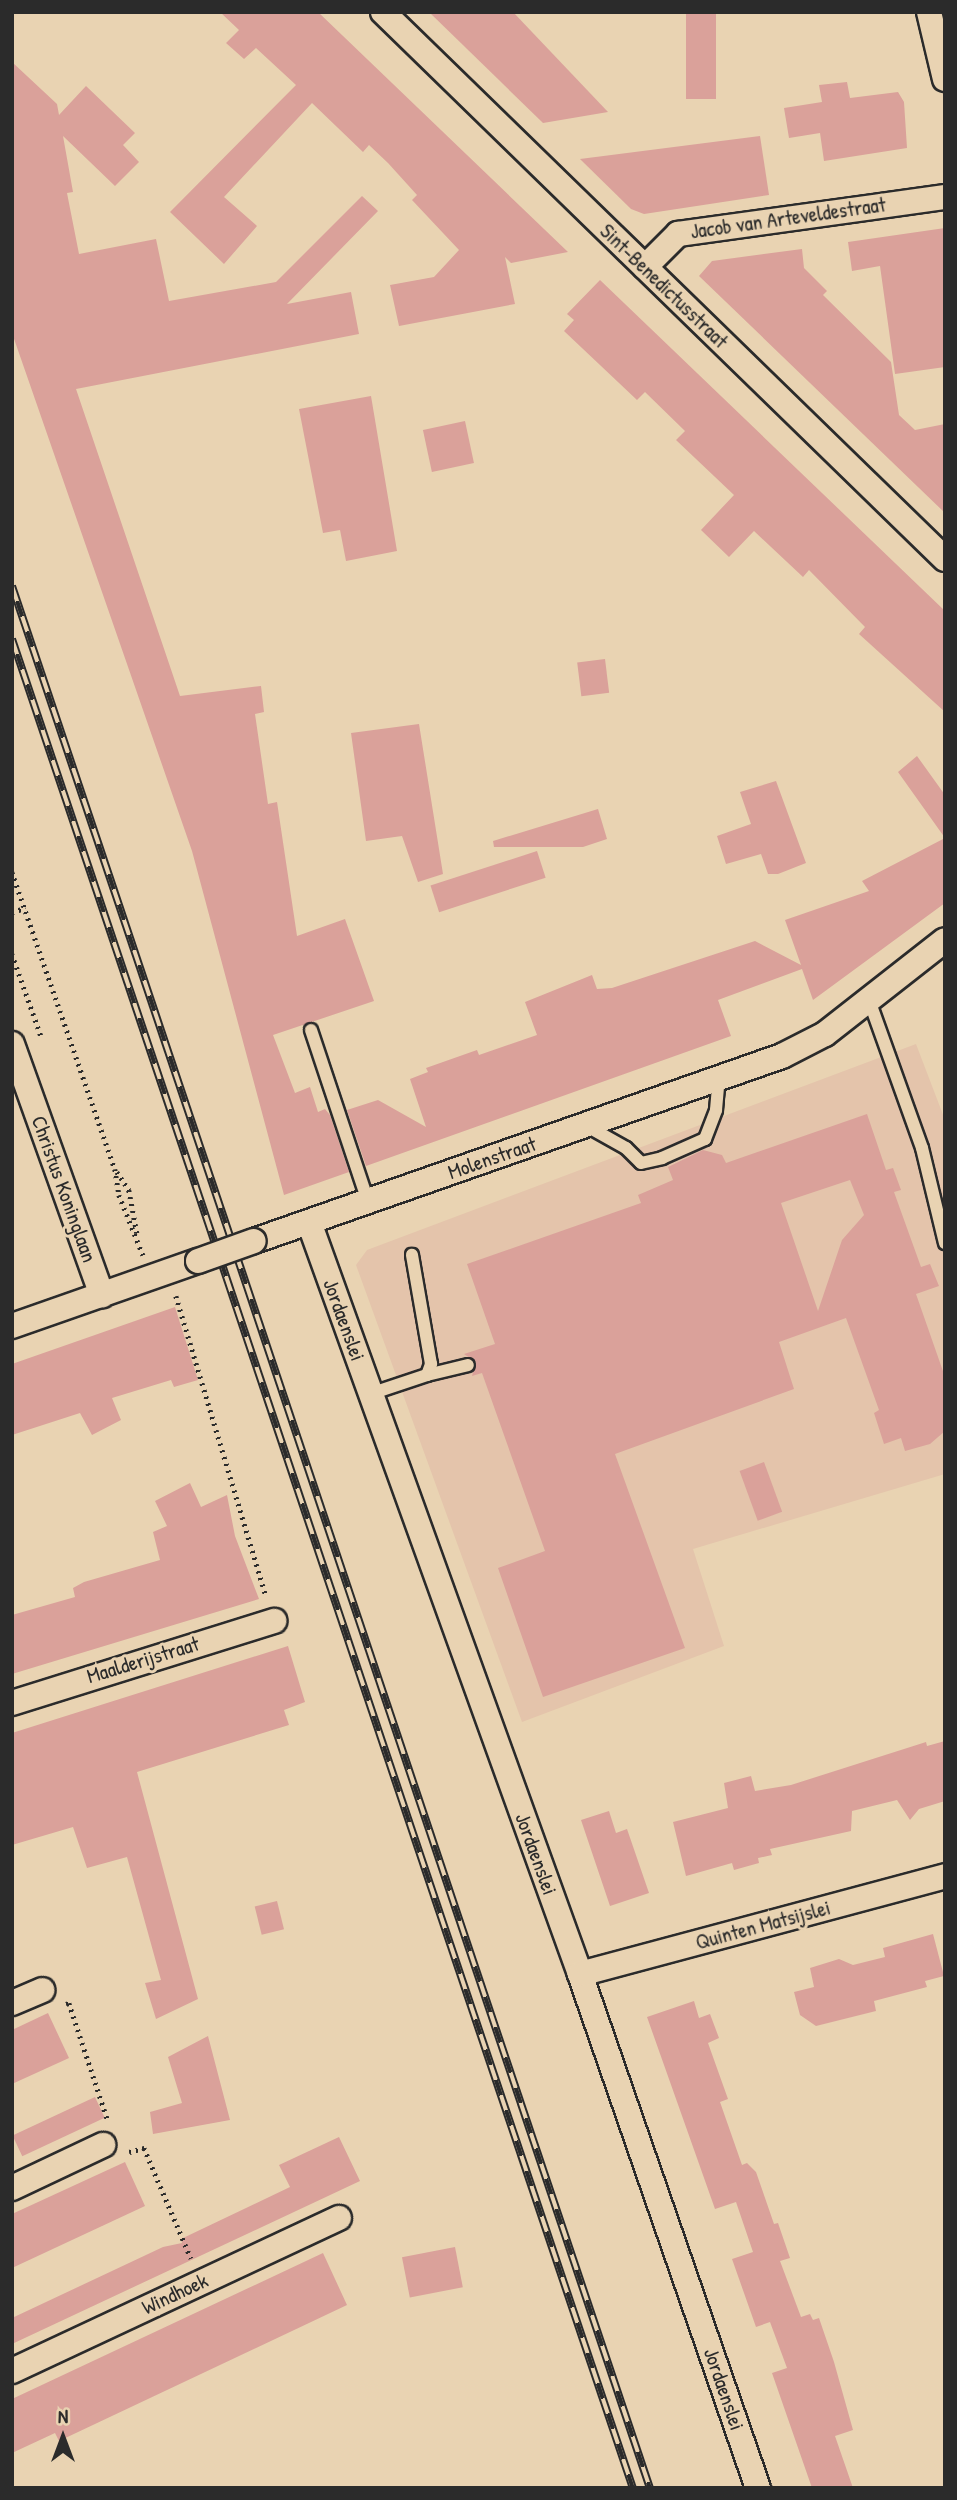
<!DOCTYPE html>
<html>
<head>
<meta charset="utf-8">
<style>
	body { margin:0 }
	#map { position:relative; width:957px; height:2500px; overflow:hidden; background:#e9d3b2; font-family:"Patrick Hand",sans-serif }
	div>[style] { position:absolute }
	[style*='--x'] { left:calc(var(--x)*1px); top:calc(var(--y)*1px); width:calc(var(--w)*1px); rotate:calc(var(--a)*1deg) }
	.built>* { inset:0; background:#e4c4ab }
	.building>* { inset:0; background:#daa19a; transform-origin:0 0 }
	.path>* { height:4.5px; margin-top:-2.25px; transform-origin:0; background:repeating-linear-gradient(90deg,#2b2b2b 0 2px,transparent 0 7px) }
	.roads { filter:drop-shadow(2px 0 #2b2b2b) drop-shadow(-2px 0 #2b2b2b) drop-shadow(0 2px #2b2b2b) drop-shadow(0 -2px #2b2b2b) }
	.lane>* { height:12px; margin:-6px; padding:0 6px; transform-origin:6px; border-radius:6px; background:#e9d3b2 }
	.street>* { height:24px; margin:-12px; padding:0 12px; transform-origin:12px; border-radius:12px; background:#e9d3b2 }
	.rail>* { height:8px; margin-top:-4px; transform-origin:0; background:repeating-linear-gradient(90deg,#e9d3b2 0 16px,#2b2b2b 0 32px); box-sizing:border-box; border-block:2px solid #2b2b2b }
	.bridges { filter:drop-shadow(2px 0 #2b2b2b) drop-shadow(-2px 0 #2b2b2b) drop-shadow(0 2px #2b2b2b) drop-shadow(0 -2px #2b2b2b) }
	.street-bridge>* { height:24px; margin:-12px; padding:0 12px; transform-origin:12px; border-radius:12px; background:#e9d3b2 }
	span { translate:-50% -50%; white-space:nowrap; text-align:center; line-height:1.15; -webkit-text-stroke:6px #e9d3b2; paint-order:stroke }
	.street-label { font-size:21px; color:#2b2b2b }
	.frame { position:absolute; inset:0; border:14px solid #2b2b2b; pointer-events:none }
	.north { position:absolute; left:28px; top:2402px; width:70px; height:70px; -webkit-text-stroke:5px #e9d3b2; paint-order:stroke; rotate:0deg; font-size:19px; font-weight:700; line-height:28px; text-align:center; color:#2b2b2b }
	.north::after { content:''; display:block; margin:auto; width:24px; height:32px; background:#2b2b2b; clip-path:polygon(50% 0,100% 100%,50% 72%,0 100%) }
</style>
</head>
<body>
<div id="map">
	<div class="built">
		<i style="clip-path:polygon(916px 1044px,945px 1120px,945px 1474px,693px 1549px,724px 1646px,522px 1722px,356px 1265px,367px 1250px)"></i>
	</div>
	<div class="building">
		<i style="clip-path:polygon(220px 12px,318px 12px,568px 252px,511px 263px,505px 257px,515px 304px,399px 326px,390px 285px,434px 277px,459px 250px,412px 200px,417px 195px,388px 163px,369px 145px,363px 152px,312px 103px,224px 197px,257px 226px,224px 264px,170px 212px,296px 85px,256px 48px,244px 59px,226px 43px,239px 30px)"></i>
		<i style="clip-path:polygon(429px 12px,513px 12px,608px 112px,543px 123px)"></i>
		<i style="left:686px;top:12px;width:30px;height:87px"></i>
		<i style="clip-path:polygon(12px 62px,57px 104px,59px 115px,86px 86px,135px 133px,123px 145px,139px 162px,115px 186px,63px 136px,73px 192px,67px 193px,79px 254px,156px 239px,169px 301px,276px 282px,362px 196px,378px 211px,287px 304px,351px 292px,359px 334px,76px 389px,180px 696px,261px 686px,264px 712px,255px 714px,268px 804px,277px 802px,297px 936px,345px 919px,374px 1001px,273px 1035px,295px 1093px,310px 1087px,318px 1112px,325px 1109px,330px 1115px,349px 1172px,284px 1195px,192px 851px,12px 333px)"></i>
		<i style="clip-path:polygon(847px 82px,850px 98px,898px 92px,904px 102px,907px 148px,824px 161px,820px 133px,789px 138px,784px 108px,822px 102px,819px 85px)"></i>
		<i style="clip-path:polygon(760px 136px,769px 195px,644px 214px,631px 209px,580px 159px)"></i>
		<i style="clip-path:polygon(945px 228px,945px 367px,895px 374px,880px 266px,852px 271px,848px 242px)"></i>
		<i style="clip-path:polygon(802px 249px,804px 268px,827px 291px,823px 295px,891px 362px,899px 415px,915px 430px,945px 424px,945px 513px,699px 276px,712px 261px)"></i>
		<i style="clip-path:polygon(600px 280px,945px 611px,945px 712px,859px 634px,865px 627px,809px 570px,803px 577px,754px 531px,729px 557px,701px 530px,734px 495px,676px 440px,685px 431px,645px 392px,637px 400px,564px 331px,574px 320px,567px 314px)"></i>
		<i style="clip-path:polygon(371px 396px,397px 551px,346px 561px,340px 530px,323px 533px,299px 409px)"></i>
		<i style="left:465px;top:421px;width:43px;height:43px;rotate:78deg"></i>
		<i style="left:605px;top:659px;width:34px;height:28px;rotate:83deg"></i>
		<i style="clip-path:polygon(419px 724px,443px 874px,418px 882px,402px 836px,366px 841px,351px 733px)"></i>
		<i style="clip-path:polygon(917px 756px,945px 795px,945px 903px,813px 1000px,802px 969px,718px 1000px,731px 1036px,366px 1166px,347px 1110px,378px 1100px,426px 1127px,410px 1079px,428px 1072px,426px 1068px,477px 1050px,479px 1055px,537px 1035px,525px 1002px,592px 975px,597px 989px,612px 988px,755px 941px,801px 965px,785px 920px,869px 891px,862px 881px,945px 838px,898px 772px)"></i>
		<i style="clip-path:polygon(776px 781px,806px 863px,778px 874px,768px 874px,761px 854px,726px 864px,717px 836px,751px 824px,740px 792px)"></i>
		<i style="clip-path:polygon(598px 809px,607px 839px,583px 847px,494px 847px,493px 841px)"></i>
		<i style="left:537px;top:851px;width:28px;height:112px;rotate:72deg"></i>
		<i style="clip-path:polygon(evenodd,867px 1114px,886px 1170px,893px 1168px,901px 1190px,894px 1192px,921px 1267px,930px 1264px,939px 1286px,916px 1294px,945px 1377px,945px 1431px,930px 1444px,905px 1451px,901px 1438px,884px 1444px,874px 1413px,879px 1410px,846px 1318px,779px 1342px,794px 1389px,615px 1454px,685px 1648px,543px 1697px,498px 1568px,545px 1551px,482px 1373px,472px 1376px,476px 1362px,464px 1354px,495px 1344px,467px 1264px,641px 1203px,638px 1195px,673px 1180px,668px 1167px,703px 1150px,722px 1155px,726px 1163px,867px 1114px,850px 1180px,864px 1215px,842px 1240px,818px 1311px,781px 1203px,850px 1180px)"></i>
		<i style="clip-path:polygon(175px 1307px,198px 1380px,174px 1387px,171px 1380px,112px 1398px,121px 1420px,92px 1435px,80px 1413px,12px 1435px,12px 1364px)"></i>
		<i style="left:764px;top:1462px;width:53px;height:26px;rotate:70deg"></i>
		<i style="clip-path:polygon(190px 1483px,201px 1507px,227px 1495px,235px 1536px,259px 1599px,12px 1674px,12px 1615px,75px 1597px,73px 1588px,84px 1582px,160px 1560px,153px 1532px,167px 1526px,155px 1501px)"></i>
		<i style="clip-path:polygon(288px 1646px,305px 1702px,284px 1710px,289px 1725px,137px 1772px,198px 1999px,156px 2019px,145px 1983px,161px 1980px,127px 1857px,87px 1868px,73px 1827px,12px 1845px,12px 1733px)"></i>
		<i style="clip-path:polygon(945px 1741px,945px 1801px,919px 1809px,910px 1820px,897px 1800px,852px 1811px,851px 1831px,770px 1849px,772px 1855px,758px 1858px,759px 1863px,734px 1870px,732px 1863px,686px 1876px,673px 1822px,728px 1808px,724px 1783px,751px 1776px,755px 1791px,791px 1785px,926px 1742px,927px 1746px)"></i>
		<i style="clip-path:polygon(609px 1811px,616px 1833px,627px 1829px,649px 1893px,610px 1906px,581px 1820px)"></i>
		<i style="left:277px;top:1901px;width:29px;height:23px;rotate:76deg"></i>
		<i style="clip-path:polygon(933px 1934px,944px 1976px,925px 1981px,927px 1987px,874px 2001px,876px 2011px,816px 2026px,800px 2015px,794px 1992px,814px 1987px,810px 1968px,839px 1959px,853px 1965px,885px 1957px,883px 1948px)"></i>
		<i style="clip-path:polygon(694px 2001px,699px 2018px,710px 2014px,719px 2038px,708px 2043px,728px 2099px,720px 2102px,742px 2165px,747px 2163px,756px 2172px,774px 2224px,778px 2223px,790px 2258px,780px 2261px,801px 2317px,810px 2314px,813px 2320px,819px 2318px,834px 2362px,853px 2430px,835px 2436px,853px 2488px,812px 2488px,772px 2373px,787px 2368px,770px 2322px,756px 2327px,732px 2259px,753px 2252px,736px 2202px,715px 2209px,647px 2017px)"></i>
		<i style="clip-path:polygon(48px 2013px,69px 2058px,12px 2084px,12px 2030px)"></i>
		<i style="clip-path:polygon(208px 2036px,230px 2120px,153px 2134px,150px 2112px,182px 2103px,168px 2057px)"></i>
		<i style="left:95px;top:2097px;width:23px;height:91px;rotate:65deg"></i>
		<i style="clip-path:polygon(339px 2137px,360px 2181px,12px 2344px,12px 2318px,163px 2247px,182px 2243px,181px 2239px,290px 2187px,279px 2165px)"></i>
		<i style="clip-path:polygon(125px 2162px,145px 2206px,12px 2268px,12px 2214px)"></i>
		<i style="left:455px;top:2247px;width:41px;height:54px;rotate:79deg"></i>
		<i style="clip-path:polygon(323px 2253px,347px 2305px,59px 2441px,55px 2433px,12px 2453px,12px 2399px)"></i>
	</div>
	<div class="path">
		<i style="--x:12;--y:872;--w:314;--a:70.9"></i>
		<i style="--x:115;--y:1169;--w:26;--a:81"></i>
		<i style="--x:119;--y:1195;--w:65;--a:68.2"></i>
		<i style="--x:12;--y:912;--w:14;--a:-17"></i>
		<i style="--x:12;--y:954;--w:87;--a:70.5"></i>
		<i style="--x:117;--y:1172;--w:22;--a:56"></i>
		<i style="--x:129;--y:1190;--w:44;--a:79.5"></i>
		<i style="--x:176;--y:1296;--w:313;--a:73.3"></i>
		<i style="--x:66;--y:2004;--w:3;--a:-18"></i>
		<i style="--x:69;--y:2003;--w:124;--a:71.7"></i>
		<i style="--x:129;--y:2152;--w:16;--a:-15"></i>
		<i style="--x:144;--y:2148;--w:120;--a:66.9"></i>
	</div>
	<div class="roads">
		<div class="lane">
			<i style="--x:869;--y:1000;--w:157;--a:70.3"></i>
			<i style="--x:922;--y:1148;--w:98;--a:76.4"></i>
			<i style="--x:311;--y:1030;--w:180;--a:71.6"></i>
			<i style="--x:585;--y:1125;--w:47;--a:29.3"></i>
			<i style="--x:626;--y:1148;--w:21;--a:45"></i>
			<i style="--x:641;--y:1163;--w:22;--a:-13"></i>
			<i style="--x:662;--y:1158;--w:47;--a:-23.8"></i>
			<i style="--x:705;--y:1139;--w:31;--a:-69"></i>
			<i style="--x:716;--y:1110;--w:32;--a:-85"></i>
			<i style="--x:427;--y:1375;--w:42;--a:-13.7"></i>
			<i style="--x:370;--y:1394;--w:60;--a:-18.4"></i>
			<i style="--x:427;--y:1375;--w:12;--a:-70"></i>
			<i style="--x:431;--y:1364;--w:111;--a:-99.9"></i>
		</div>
		<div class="street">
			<i style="--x:383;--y:12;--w:784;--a:44.23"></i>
			<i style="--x:929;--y:12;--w:69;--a:76.6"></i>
			<i style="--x:645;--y:267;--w:47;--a:-45"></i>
			<i style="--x:678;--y:234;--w:270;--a:-7.9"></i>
			<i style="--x:12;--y:1044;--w:267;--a:70.3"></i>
			<i style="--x:309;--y:1222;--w:799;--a:70.18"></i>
			<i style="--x:580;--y:1974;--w:544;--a:70.9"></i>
			<i style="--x:254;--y:1241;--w:559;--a:-19.31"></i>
			<i style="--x:782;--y:1056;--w:48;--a:-27.1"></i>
			<i style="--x:825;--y:1034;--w:152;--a:-38.1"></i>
			<i style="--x:12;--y:1326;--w:197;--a:-19.3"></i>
			<i style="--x:12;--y:1703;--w:275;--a:-17.4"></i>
			<i style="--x:580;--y:1974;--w:378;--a:-15"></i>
			<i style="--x:12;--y:2003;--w:33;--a:-23"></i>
			<i style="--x:12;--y:2188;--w:101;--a:-25.3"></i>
			<i style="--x:12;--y:2371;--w:361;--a:-25.1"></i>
		</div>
	</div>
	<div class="rail">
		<i style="--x:12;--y:586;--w:2006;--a:71.46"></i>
		<i style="--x:12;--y:639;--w:1950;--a:71.44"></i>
	</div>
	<div class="bridges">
		<div class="street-bridge">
			<i style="--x:198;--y:1261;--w:59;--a:-19.7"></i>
		</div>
	</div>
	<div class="street-label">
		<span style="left:788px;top:218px;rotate:-8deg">Jacob van Arteveldestraat</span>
		<span style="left:664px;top:286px;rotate:44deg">Sint-Benedictusstraat</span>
		<span style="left:492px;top:1158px;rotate:-19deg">Molenstraat</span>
		<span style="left:64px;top:1189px;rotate:70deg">Christus Koninglaan</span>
		<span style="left:344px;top:1320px;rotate:70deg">Jordaenslei</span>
		<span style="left:143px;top:1660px;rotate:-17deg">Maalderijstraat</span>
		<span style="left:536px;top:1854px;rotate:70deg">Jordaenslei</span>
		<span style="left:763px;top:1925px;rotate:-15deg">Quinten Matsijslei</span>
		<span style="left:175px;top:2294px;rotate:-25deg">Windhoek</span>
		<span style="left:724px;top:2389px;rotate:71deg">Jordaenslei</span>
	</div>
	<div class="frame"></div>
	<div class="north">N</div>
</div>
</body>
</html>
